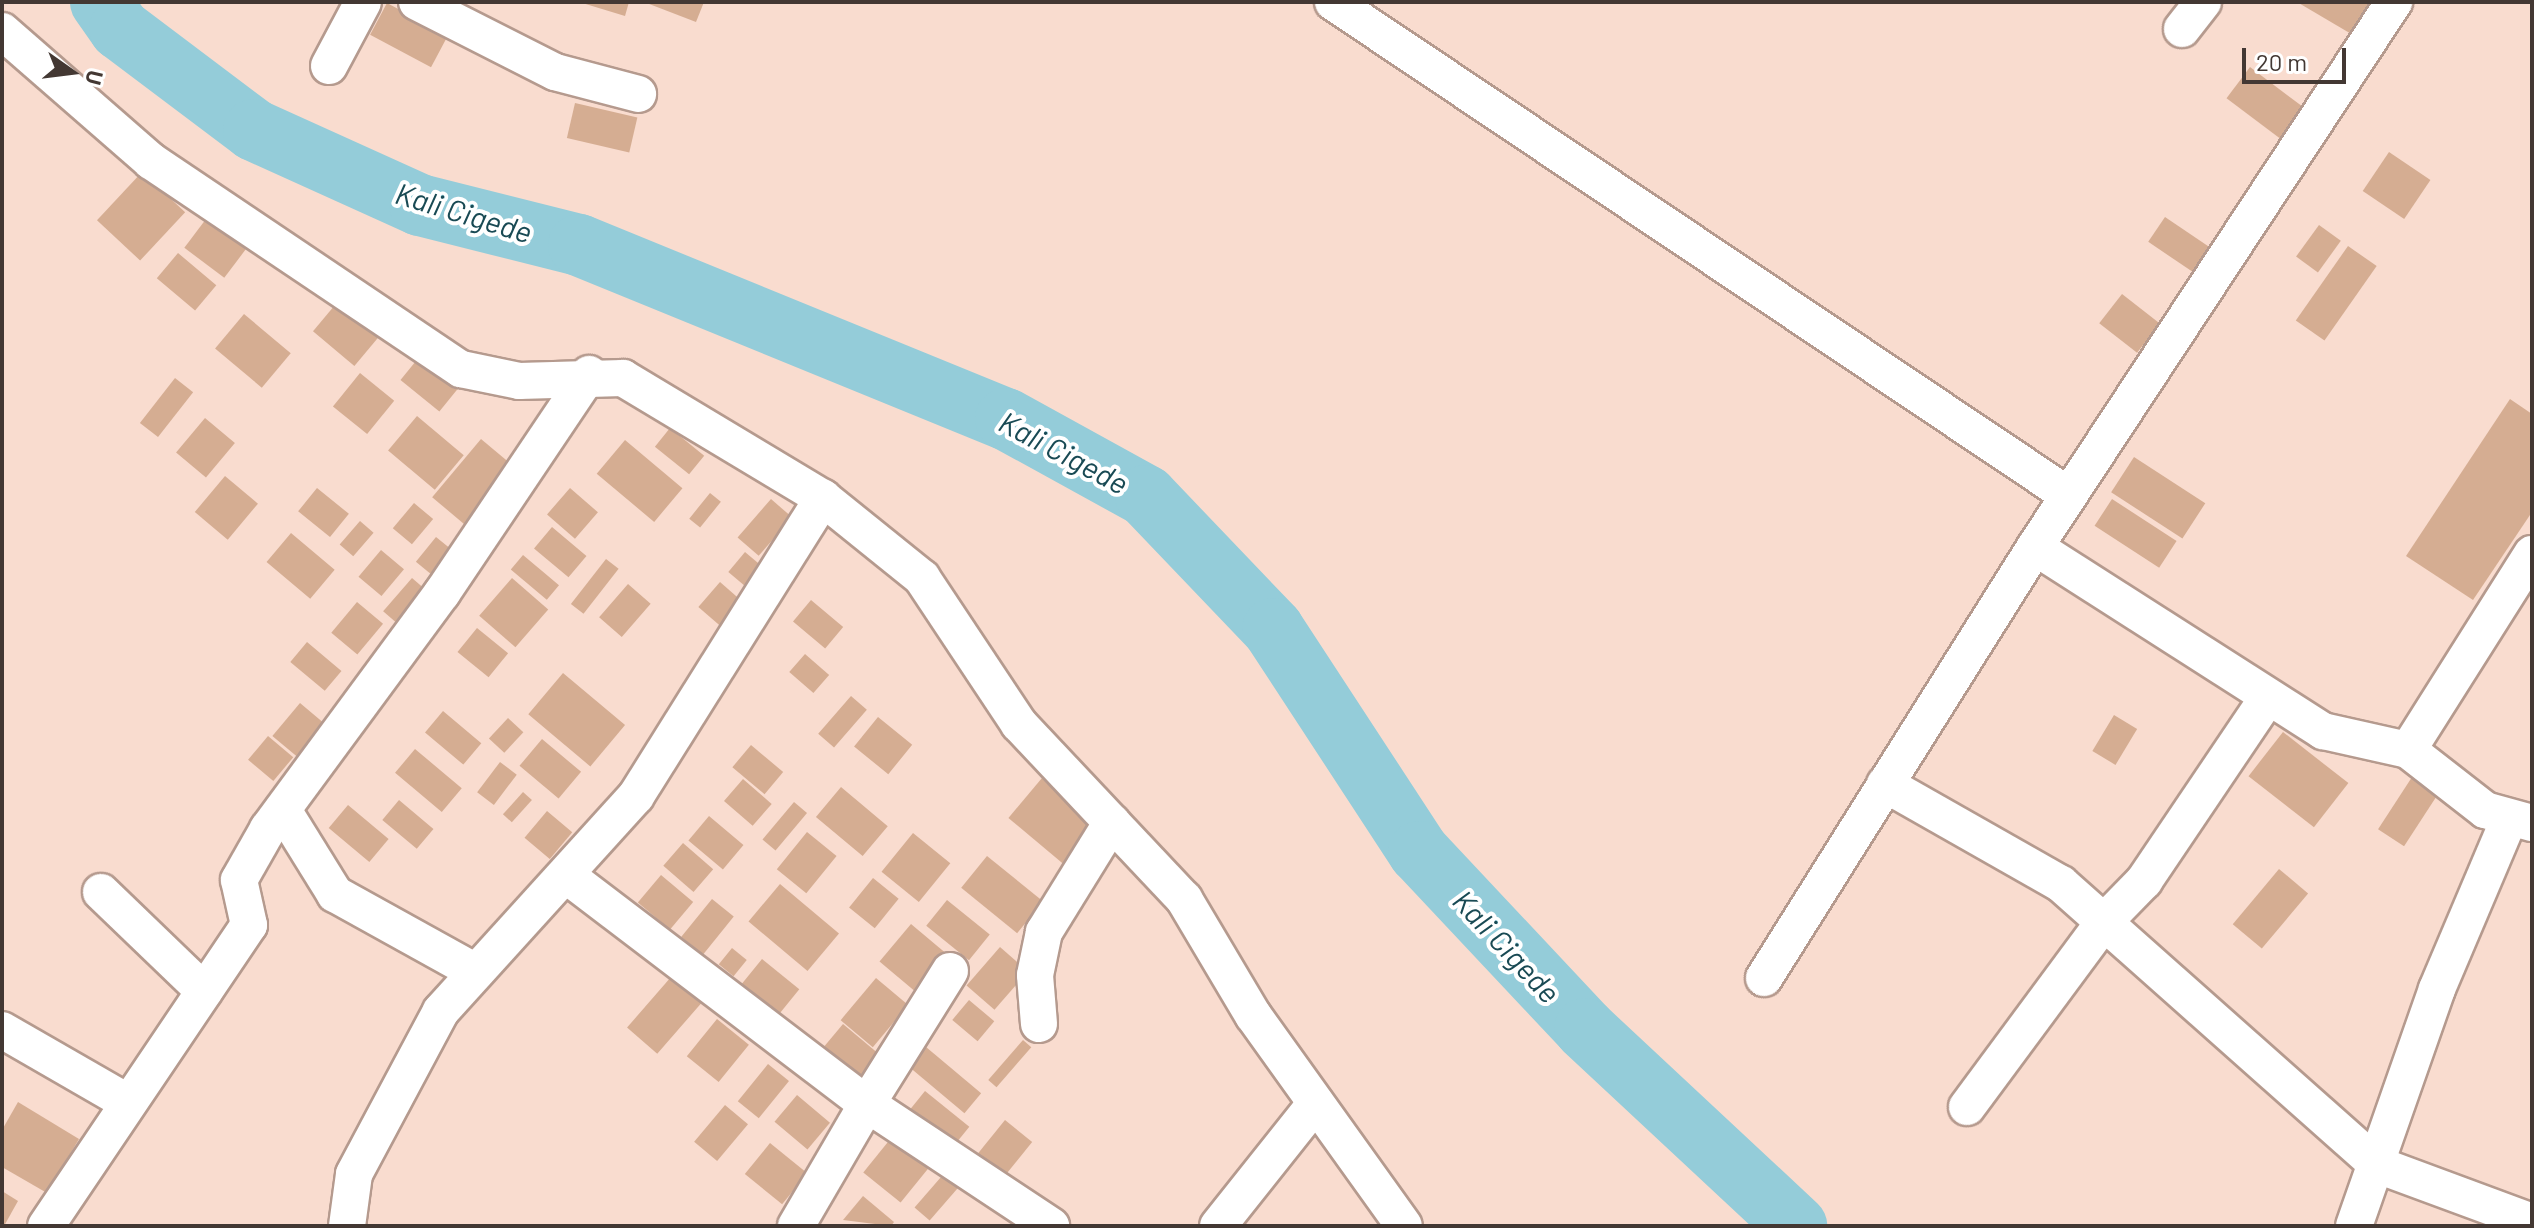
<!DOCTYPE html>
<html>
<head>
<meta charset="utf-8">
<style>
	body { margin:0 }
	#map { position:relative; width:2534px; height:1228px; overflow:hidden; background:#f9dccf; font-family:Barlow,sans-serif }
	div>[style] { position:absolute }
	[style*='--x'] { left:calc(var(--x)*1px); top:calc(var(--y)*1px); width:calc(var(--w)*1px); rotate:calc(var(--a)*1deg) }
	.river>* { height:62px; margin:-31px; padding:0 31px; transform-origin:31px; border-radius:31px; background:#94ccd9 }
	.building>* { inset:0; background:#d5ad92; transform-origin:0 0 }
	.roads { filter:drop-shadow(2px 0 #b59a8e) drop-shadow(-2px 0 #b59a8e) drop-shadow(0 2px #b59a8e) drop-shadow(0 -2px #b59a8e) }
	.street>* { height:36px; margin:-18px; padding:0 18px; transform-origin:18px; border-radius:18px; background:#fff }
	span { translate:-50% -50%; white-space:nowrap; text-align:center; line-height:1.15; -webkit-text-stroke:8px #fff; paint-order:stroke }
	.water-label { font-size:30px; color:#194a54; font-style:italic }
	.frame { position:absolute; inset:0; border:4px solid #433833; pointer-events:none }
	.north { position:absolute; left:32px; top:32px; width:80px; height:80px; -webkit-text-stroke:6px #fff; paint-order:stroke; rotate:104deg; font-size:22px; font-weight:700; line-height:32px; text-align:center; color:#433833 }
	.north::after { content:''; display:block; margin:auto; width:28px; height:36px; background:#433833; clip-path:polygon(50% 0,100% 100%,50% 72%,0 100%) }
	.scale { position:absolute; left:2242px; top:48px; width:104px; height:36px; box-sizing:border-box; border:4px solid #433833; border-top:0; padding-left:10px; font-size:24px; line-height:28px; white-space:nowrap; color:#433833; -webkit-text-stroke:6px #fff; paint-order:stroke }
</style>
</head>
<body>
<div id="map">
	<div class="river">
		<i style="--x:101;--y:2;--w:33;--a:55"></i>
		<i style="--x:120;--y:29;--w:168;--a:37"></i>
		<i style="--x:254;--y:130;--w:182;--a:24.3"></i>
		<i style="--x:420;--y:205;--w:164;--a:14.1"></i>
		<i style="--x:579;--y:245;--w:461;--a:22.2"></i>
		<i style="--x:1006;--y:419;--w:160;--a:28.8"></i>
		<i style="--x:1146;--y:496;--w:184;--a:46.3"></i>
		<i style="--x:1273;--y:629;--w:267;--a:56.8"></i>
		<i style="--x:1419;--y:852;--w:243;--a:46.8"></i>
		<i style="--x:1585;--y:1029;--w:289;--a:43"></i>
	</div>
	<div class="building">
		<i style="clip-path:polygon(579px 2px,629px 2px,625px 16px)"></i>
		<i style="clip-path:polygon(644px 2px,704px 2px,696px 22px)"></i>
		<i style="clip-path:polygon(2297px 2px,2372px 2px,2353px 35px)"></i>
		<i style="left:387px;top:3px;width:69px;height:36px;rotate:28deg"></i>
		<i style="left:2250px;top:67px;width:67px;height:39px;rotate:37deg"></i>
		<i style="left:575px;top:103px;width:64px;height:36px;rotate:13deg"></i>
		<i style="left:2389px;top:152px;width:50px;height:47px;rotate:34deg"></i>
		<i style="left:142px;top:172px;width:59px;height:66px;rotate:43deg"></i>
		<i style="left:2165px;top:217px;width:62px;height:30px;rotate:34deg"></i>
		<i style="left:206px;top:219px;width:50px;height:36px;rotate:37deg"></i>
		<i style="left:2319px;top:225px;width:27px;height:39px;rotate:36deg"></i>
		<i style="left:2348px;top:246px;width:35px;height:91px;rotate:35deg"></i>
		<i style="left:178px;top:253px;width:50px;height:33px;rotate:40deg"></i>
		<i style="left:2122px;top:294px;width:48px;height:37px;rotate:38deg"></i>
		<i style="left:340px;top:299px;width:54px;height:42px;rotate:40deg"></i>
		<i style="left:244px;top:314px;width:61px;height:45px;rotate:40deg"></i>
		<i style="left:420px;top:356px;width:50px;height:31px;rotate:39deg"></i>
		<i style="left:360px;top:373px;width:44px;height:43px;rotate:39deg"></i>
		<i style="left:175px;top:378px;width:23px;height:57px;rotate:38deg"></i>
		<i style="clip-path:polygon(2510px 399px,2532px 414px,2532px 512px,2473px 600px,2406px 556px)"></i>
		<i style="left:417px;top:416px;width:61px;height:45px;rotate:40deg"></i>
		<i style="left:205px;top:418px;width:39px;height:45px;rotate:40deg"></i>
		<i style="left:670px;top:428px;width:44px;height:24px;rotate:39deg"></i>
		<i style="left:481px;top:439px;width:52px;height:76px;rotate:40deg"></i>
		<i style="left:625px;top:440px;width:75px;height:44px;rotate:40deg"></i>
		<i style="left:2134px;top:457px;width:85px;height:42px;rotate:33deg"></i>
		<i style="left:225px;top:476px;width:43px;height:47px;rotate:40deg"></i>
		<i style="left:317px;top:488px;width:41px;height:30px;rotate:39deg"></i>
		<i style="left:570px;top:488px;width:37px;height:35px;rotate:41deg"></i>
		<i style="left:710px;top:493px;width:14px;height:33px;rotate:39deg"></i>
		<i style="left:771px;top:499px;width:28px;height:51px;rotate:41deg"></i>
		<i style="left:2112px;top:499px;width:77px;height:32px;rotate:33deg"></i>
		<i style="left:414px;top:503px;width:25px;height:33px;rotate:40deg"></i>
		<i style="left:360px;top:521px;width:18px;height:31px;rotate:41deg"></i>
		<i style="left:552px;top:527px;width:45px;height:28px;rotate:40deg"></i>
		<i style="left:291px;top:533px;width:57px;height:38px;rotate:40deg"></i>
		<i style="left:436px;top:537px;width:33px;height:32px;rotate:39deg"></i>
		<i style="left:381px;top:550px;width:30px;height:35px;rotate:40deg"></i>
		<i style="left:745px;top:552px;width:33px;height:26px;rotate:40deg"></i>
		<i style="left:523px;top:555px;width:47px;height:19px;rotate:40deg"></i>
		<i style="left:606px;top:559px;width:16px;height:57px;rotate:38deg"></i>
		<i style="left:412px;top:578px;width:28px;height:44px;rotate:41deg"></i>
		<i style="left:512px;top:578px;width:48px;height:50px;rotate:41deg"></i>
		<i style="left:720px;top:582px;width:33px;height:33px;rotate:41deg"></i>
		<i style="left:628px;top:584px;width:30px;height:44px;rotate:41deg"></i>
		<i style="left:811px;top:600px;width:42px;height:28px;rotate:40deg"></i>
		<i style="left:357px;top:602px;width:34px;height:40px;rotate:40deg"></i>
		<i style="left:477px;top:628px;width:40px;height:31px;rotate:39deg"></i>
		<i style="left:307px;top:642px;width:45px;height:26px;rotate:40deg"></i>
		<i style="left:805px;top:654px;width:32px;height:24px;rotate:41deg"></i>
		<i style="left:563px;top:673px;width:81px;height:54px;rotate:40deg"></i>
		<i style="left:851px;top:696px;width:21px;height:50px;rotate:41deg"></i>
		<i style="left:300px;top:703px;width:43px;height:43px;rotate:40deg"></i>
		<i style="left:443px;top:711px;width:50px;height:28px;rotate:40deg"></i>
		<i style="left:2114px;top:715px;width:27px;height:42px;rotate:31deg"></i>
		<i style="left:878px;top:717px;width:44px;height:38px;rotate:39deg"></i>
		<i style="left:508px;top:718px;width:21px;height:28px;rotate:43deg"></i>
		<i style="left:2283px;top:732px;width:83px;height:56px;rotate:38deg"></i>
		<i style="left:268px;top:736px;width:33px;height:31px;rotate:40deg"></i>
		<i style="left:542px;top:739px;width:51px;height:35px;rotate:40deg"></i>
		<i style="left:751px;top:745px;width:42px;height:29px;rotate:40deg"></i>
		<i style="left:415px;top:749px;width:61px;height:31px;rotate:40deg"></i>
		<i style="left:500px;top:762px;width:21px;height:38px;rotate:37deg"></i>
		<i style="left:1047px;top:772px;width:78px;height:60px;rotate:40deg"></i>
		<i style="left:2414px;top:774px;width:31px;height:66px;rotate:33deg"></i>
		<i style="left:743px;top:779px;width:38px;height:29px;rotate:41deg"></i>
		<i style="left:841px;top:787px;width:61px;height:39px;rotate:40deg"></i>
		<i style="left:523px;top:792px;width:12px;height:30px;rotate:42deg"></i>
		<i style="left:399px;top:800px;width:45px;height:26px;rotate:40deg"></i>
		<i style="left:794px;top:802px;width:17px;height:49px;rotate:40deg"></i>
		<i style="left:348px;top:805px;width:53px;height:30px;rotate:40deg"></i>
		<i style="left:547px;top:811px;width:33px;height:35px;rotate:40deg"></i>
		<i style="left:709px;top:816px;width:45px;height:32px;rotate:40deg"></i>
		<i style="left:807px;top:832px;width:38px;height:48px;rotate:39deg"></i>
		<i style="left:913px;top:833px;width:48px;height:50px;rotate:39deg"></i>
		<i style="left:683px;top:843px;width:40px;height:30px;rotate:41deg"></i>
		<i style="left:987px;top:856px;width:72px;height:41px;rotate:39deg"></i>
		<i style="left:2279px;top:869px;width:38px;height:72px;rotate:40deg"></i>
		<i style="left:661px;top:875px;width:42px;height:36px;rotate:40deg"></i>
		<i style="left:873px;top:878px;width:33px;height:38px;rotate:39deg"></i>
		<i style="left:780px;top:884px;width:77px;height:49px;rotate:40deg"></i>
		<i style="left:712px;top:899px;width:28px;height:49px;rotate:39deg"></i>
		<i style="left:947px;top:900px;width:55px;height:33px;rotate:39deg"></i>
		<i style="left:911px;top:924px;width:56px;height:49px;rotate:40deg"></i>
		<i style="left:1000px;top:947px;width:37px;height:51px;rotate:41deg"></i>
		<i style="left:732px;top:948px;width:19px;height:21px;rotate:39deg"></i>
		<i style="left:762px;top:959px;width:48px;height:40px;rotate:39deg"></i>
		<i style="left:671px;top:977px;width:40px;height:67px;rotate:41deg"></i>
		<i style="left:876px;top:978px;width:42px;height:55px;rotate:40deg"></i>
		<i style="left:969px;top:1000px;width:33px;height:26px;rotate:40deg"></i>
		<i style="left:717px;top:1019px;width:41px;height:48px;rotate:39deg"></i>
		<i style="left:843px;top:1024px;width:53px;height:41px;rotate:40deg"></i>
		<i style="left:1023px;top:1040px;width:11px;height:53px;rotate:41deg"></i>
		<i style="left:926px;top:1047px;width:72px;height:26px;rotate:40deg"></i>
		<i style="left:768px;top:1064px;width:27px;height:48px;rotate:39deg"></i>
		<i style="left:925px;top:1091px;width:57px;height:34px;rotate:39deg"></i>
		<i style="left:797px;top:1095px;width:43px;height:35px;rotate:40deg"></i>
		<i style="clip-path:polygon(18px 1102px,79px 1139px,47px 1193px,2px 1167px,2px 1130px)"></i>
		<i style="left:725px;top:1105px;width:30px;height:48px;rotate:40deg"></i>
		<i style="left:1005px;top:1120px;width:35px;height:54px;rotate:39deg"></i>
		<i style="left:896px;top:1132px;width:48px;height:52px;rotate:39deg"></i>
		<i style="left:770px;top:1143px;width:48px;height:40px;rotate:39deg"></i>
		<i style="left:948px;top:1169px;width:20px;height:51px;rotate:41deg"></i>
		<i style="clip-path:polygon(2px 1191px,18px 1201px,4px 1226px,2px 1226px)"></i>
		<i style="clip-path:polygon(863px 1196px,894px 1222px,891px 1226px,843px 1220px)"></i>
	</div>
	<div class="roads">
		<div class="street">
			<i style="--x:417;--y:2;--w:155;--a:26.9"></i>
			<i style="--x:555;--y:72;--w:86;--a:14.8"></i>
			<i style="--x:1333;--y:2;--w:885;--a:33.85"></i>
			<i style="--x:2182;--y:29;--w:34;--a:-52"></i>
			<i style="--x:2;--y:31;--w:198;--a:41.1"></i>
			<i style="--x:151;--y:161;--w:373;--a:33.9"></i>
			<i style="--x:461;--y:369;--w:59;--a:11.7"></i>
			<i style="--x:519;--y:381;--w:104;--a:-1.7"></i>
			<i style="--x:623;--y:378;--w:233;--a:31"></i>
			<i style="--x:823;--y:498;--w:127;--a:38.9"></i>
			<i style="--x:922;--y:578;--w:175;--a:56.4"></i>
			<i style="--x:1019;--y:724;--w:241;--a:46.7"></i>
			<i style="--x:1184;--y:899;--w:135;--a:59.3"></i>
			<i style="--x:1253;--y:1015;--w:259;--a:54.4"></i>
			<i style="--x:329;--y:66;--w:72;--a:-62"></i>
			<i style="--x:2035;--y:547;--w:342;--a:32.6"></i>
			<i style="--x:2323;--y:731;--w:87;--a:12.6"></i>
			<i style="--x:2408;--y:750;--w:98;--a:37.9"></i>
			<i style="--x:2485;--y:810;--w:49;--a:15.5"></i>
			<i style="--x:2408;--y:750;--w:232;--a:-57.7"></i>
			<i style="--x:1885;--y:784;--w:202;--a:29.6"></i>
			<i style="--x:2061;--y:884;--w:424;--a:41.6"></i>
			<i style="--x:2378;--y:1165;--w:164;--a:20.3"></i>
			<i style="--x:283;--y:810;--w:99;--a:58.2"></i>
			<i style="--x:335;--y:894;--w:159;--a:29"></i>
			<i style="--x:566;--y:875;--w:378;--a:37.3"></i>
			<i style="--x:867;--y:1104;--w:141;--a:120.2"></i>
			<i style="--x:101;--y:892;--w:143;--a:43.9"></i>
			<i style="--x:950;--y:971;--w:157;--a:122"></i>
			<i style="--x:867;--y:1104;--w:221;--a:33.5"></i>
			<i style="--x:1764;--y:978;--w:509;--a:-57.84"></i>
			<i style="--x:2035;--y:547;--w:653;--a:-56.63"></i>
			<i style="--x:1039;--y:1024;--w:49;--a:-94.7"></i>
			<i style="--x:1035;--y:975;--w:44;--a:-78.2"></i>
			<i style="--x:1044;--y:932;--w:129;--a:-58.3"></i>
			<i style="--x:2;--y:1030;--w:144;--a:29.9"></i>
			<i style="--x:1967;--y:1107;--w:229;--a:-53.5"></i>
			<i style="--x:2103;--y:923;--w:59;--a:-45.7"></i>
			<i style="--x:2144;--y:881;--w:222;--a:-56"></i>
			<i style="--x:46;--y:1226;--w:363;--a:-56"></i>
			<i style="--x:249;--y:925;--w:46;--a:-102.5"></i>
			<i style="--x:239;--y:880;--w:59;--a:-60.4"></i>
			<i style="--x:268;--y:829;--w:293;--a:-53.6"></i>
			<i style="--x:442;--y:593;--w:264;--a:-56.1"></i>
			<i style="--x:347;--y:1226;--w:52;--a:-82.3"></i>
			<i style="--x:354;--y:1174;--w:185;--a:-61.9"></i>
			<i style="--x:441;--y:1011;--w:290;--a:-47.8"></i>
			<i style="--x:636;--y:796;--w:352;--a:-57.9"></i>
			<i style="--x:1218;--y:1226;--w:157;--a:-51.5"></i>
			<i style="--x:2354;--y:1226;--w:251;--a:-70.7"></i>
			<i style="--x:2437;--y:989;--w:181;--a:-67"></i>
		</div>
	</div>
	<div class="water-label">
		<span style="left:464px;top:212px;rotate:17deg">Kali Cigede</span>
		<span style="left:1064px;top:452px;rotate:28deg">Kali Cigede</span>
		<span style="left:1507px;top:946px;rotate:47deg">Kali Cigede</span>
	</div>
	<div class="frame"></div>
	<div class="north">U</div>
	<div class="scale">20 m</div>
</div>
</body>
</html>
